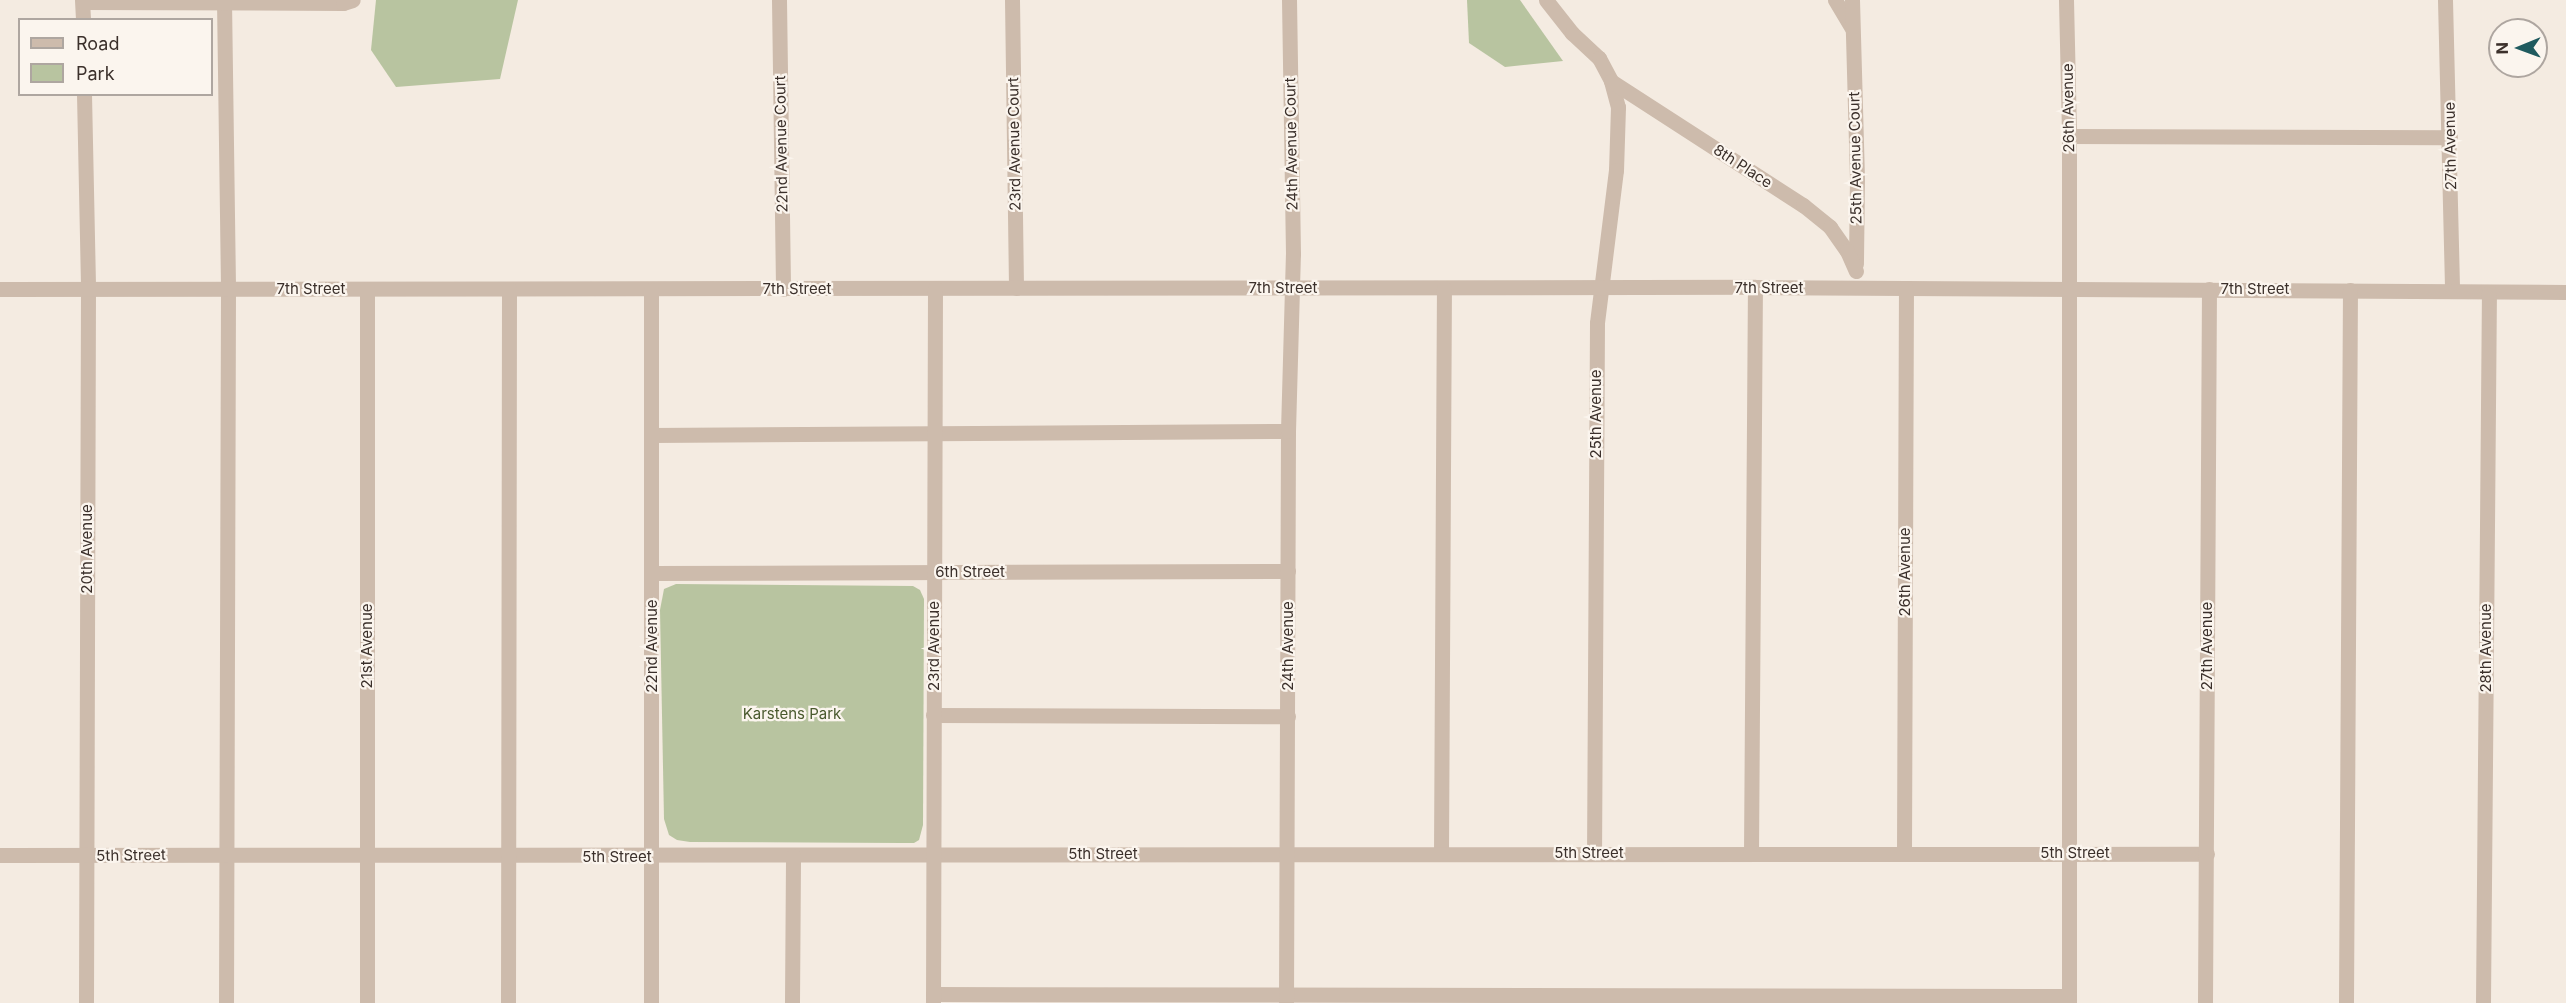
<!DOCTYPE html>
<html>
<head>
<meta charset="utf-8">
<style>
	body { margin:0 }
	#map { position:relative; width:2566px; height:1003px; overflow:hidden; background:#f4ebe1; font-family:Inter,sans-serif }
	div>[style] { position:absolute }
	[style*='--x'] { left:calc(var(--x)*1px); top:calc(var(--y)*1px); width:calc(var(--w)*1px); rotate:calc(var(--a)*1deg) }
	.green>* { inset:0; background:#b8c4a0 }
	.minor>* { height:15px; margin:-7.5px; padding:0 7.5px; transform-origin:7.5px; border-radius:7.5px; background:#cdbbac }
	span { translate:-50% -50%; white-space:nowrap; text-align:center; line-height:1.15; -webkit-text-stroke:4.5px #fbf5ee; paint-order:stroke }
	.street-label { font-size:15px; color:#3b302b }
	.park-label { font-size:15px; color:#4a5a2e }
	.legend { position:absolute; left:18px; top:18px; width:195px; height:78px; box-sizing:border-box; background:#fbf5ee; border:2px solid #aea6a0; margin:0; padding:8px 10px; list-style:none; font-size:18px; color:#3b302b }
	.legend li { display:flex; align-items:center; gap:12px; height:30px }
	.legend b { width:30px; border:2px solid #aea6a0 }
	.north { position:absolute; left:2488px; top:18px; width:60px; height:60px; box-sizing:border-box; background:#fbf5ee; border:2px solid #aea6a0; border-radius:50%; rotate:269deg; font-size:16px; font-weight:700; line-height:24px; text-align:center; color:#3b302b }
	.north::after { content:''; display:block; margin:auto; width:21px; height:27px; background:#1f5a5e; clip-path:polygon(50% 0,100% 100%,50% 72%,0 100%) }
</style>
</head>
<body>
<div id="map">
	<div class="green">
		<i style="clip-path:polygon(376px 0,518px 0,500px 79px,396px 87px,371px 50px)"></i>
		<i style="clip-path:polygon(1467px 0,1520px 0,1563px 61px,1505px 67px,1469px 43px)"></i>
		<i style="clip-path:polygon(676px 584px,913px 586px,920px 590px,924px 599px,923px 825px,919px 840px,914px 843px,902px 843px,690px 842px,677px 840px,669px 835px,664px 819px,660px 610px,664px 589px)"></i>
	</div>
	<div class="minor">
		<i style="--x:82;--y:0;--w:20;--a:87"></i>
		<i style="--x:224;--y:0;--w:290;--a:89.2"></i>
		<i style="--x:228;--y:290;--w:713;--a:90.16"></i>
		<i style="--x:779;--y:0;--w:289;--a:89.2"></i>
		<i style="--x:1012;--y:0;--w:288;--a:89.2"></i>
		<i style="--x:1546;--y:0;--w:42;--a:51.8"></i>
		<i style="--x:1572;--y:33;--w:37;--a:43"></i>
		<i style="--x:1599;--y:58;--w:26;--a:62"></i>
		<i style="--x:1611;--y:81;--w:27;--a:75"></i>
		<i style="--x:1618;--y:107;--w:63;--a:91.8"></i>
		<i style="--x:1616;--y:170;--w:154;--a:97.1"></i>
		<i style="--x:1597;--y:323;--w:530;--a:90.32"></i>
		<i style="--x:1835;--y:0;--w:33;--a:59"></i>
		<i style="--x:1852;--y:0;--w:178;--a:88.4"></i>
		<i style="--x:1857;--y:178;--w:86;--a:90.7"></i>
		<i style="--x:2066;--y:0;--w:136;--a:88.7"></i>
		<i style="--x:2069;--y:136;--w:867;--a:90"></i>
		<i style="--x:2445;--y:0;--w:291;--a:88.6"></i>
		<i style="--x:83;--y:2;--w:260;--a:0.2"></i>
		<i style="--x:343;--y:3;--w:10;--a:-17"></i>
		<i style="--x:1611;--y:81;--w:229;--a:32.9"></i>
		<i style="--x:1803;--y:205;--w:35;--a:39"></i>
		<i style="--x:1830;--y:227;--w:29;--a:55"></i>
		<i style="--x:1847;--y:251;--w:22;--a:66"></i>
		<i style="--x:84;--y:94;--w:195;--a:88.8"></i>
		<i style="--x:88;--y:289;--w:714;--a:90.16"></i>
		<i style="--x:2069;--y:136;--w:381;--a:0.2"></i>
		<i style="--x:0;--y:289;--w:1755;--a:-0.07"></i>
		<i style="--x:1755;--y:287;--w:811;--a:0.35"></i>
		<i style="--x:652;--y:435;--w:636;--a:-0.36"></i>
		<i style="--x:652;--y:573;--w:636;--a:-0.18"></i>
		<i style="--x:933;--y:715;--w:355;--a:0.2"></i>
		<i style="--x:1751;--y:853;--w:566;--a:-89.6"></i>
		<i style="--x:1441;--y:854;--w:566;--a:-89.7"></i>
		<i style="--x:1904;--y:854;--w:565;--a:-89.8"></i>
		<i style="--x:0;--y:855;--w:2207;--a:-0.03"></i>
		<i style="--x:933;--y:994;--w:1136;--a:0.1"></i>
		<i style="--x:367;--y:1003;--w:714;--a:-90"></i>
		<i style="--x:508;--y:1003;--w:714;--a:-89.92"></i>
		<i style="--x:651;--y:1003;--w:713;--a:-90"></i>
		<i style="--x:792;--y:1003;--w:147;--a:-89.6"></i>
		<i style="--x:933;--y:1003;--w:715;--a:-89.84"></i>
		<i style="--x:1286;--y:1003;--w:572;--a:-89.8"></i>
		<i style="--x:1288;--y:431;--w:177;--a:-88.4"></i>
		<i style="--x:1293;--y:254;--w:254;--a:-90.9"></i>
		<i style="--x:2205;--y:1003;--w:714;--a:-89.68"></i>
		<i style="--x:2346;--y:1003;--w:713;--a:-89.68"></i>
		<i style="--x:2483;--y:1003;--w:711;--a:-89.52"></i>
	</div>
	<div class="street-label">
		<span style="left:2068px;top:108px;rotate:-91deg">26th Avenue</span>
		<span style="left:781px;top:144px;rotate:-91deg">22nd Avenue Court</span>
		<span style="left:1014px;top:144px;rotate:-91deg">23rd Avenue Court</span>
		<span style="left:1291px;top:144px;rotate:-91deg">24th Avenue Court</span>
		<span style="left:2450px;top:146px;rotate:-91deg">27th Avenue</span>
		<span style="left:1855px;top:158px;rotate:-91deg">25th Avenue Court</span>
		<span style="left:1743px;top:166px;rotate:33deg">8th Place</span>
		<span style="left:1283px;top:288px">7th Street</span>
		<span style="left:1769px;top:288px">7th Street</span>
		<span style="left:311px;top:289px">7th Street</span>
		<span style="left:797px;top:289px">7th Street</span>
		<span style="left:2255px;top:289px">7th Street</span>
		<span style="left:1596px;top:414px;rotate:-90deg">25th Avenue</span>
		<span style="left:87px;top:549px;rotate:-90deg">20th Avenue</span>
		<span style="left:970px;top:572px">6th Street</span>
		<span style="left:1905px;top:572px;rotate:-90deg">26th Avenue</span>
		<span style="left:367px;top:646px;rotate:-90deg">21st Avenue</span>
		<span style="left:652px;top:646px;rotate:-90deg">22nd Avenue</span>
		<span style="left:934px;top:646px;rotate:-90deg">23rd Avenue</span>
		<span style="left:1288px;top:646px;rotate:-90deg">24th Avenue</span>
		<span style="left:2207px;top:646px;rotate:-90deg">27th Avenue</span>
		<span style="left:2486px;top:648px;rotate:-90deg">28th Avenue</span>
		<span style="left:1589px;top:853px">5th Street</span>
		<span style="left:2075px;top:853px">5th Street</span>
		<span style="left:1103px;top:854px">5th Street</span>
		<span style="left:131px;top:855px;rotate:-1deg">5th Street</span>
		<span style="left:617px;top:857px">5th Street</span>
	</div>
	<div class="park-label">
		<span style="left:792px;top:714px">Karstens Park</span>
	</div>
	<ul class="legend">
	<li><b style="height:8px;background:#cdbbac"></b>Road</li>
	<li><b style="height:16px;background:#b8c4a0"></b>Park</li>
	</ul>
	<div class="north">N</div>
</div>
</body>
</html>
